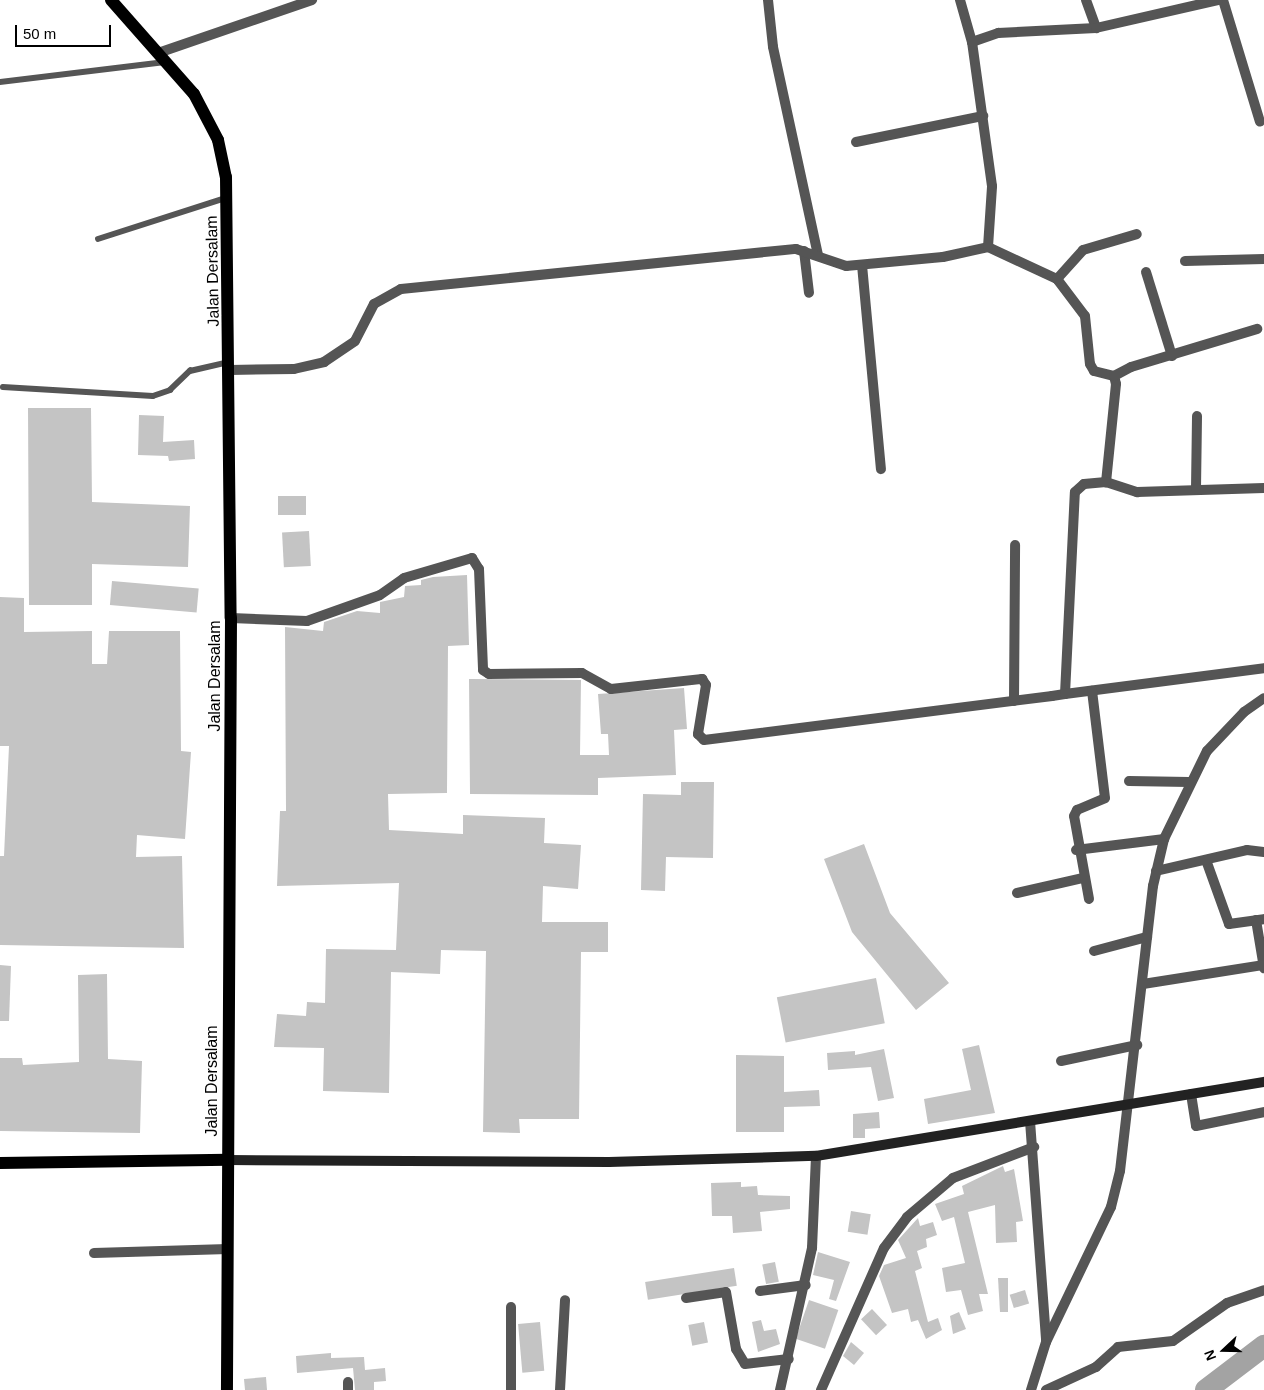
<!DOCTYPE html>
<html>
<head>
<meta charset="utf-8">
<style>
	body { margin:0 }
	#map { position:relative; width:1264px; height:1390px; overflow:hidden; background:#fff; font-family:Helvetica,sans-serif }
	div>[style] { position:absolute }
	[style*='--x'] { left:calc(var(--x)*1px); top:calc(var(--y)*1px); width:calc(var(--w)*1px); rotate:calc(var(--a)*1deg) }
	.river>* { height:22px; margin:-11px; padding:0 11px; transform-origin:11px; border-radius:11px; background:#a3a3a3 }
	.building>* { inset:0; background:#c4c4c4; transform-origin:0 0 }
	.service>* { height:5.5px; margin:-2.75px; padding:0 2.75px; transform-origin:2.75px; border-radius:2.75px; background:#555 }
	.minor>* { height:10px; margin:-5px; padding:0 5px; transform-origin:5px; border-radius:5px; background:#555 }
	.secondary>* { height:10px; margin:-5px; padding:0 5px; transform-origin:5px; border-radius:5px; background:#222 }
	.primary>* { height:12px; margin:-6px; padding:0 6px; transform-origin:6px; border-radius:6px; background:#000 }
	span { translate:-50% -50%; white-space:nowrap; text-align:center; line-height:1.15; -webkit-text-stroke:4.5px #fff; paint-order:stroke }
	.street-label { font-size:16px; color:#000 }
	.north { position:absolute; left:1199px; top:1325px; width:50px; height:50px; -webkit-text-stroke:4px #fff; paint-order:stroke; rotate:249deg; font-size:14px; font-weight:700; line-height:20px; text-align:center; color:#000 }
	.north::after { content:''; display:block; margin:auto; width:18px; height:22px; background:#000; clip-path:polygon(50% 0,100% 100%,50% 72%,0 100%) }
	.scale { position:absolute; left:15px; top:25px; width:96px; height:22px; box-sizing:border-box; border:2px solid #000; border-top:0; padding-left:6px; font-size:15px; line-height:18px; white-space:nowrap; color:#000; -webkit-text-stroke:4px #fff; paint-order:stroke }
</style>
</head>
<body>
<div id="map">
	<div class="river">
		<i style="--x:1206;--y:1390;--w:73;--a:-37.2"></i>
	</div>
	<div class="building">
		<i style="clip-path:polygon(28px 408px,91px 408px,92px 502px,190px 506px,188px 567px,92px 564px,92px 605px,29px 605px)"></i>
		<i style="clip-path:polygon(139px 415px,164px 416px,163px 442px,194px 440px,195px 459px,169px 461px,168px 456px,138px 455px)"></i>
		<i style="left:278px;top:496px;width:28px;height:19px"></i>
		<i style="left:309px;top:531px;width:35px;height:27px;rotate:87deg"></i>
		<i style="clip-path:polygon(467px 575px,469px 645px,448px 646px,447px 793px,388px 794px,389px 830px,463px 834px,463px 815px,545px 818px,544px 843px,581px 845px,578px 889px,543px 886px,542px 922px,608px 922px,608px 952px,581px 952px,579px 1119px,519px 1119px,520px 1133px,483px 1132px,486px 951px,441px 950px,440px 974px,391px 972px,389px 1093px,323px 1091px,324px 1048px,274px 1047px,277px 1014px,306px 1016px,307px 1002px,325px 1003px,326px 949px,396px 950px,399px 883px,277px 886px,280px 811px,286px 811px,285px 627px,323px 631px,324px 622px,357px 611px,380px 613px,380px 602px,404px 597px,405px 586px,421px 585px,421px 580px,433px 577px)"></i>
		<i style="left:112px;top:581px;width:87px;height:24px;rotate:5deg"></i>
		<i style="clip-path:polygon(0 597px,24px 598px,24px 632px,92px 631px,92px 664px,107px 664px,109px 631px,180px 631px,181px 751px,191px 752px,185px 839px,137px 835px,136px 857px,182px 856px,184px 948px,0 945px,0 856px,4px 856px,9px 746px,0 746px)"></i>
		<i style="clip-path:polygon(469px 679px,581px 680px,580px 755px,609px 755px,608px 734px,601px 734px,598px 694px,684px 688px,687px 729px,674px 730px,676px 775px,598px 778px,598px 795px,470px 794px)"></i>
		<i style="clip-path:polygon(681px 782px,714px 782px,713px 858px,666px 857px,665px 891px,641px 890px,643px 794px,681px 795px)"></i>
		<i style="clip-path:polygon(864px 844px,890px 913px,949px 983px,916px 1010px,852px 932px,824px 859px)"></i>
		<i style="clip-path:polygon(0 965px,11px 966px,9px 1021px,0 1021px)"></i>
		<i style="clip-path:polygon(107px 974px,108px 1059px,142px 1061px,140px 1133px,0 1131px,0 1058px,22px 1058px,23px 1065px,79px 1062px,78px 975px)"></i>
		<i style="left:876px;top:978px;width:46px;height:101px;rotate:79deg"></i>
		<i style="clip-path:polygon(979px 1045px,995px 1113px,928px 1124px,924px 1099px,971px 1090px,962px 1049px)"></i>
		<i style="clip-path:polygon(884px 1049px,894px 1098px,878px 1101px,871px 1067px,828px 1070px,827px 1053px,855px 1051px,855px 1055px)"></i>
		<i style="clip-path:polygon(736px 1055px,784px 1056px,784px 1092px,819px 1090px,820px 1106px,784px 1107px,784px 1132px,736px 1132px)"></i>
		<i style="clip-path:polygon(879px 1112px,880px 1128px,865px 1129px,865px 1138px,853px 1138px,853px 1114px)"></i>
		<i style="clip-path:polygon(1003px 1166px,1005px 1172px,1014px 1169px,1023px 1221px,1016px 1222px,1017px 1242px,996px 1243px,995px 1205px,968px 1212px,988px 1294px,979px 1294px,983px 1311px,968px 1315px,961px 1290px,946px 1292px,942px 1268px,965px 1263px,954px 1217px,942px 1221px,935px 1204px,964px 1194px,962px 1186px)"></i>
		<i style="clip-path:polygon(741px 1182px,741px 1187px,757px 1186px,758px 1195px,790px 1196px,790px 1209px,760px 1212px,762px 1231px,733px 1233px,732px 1216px,712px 1216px,711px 1183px)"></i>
		<i style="left:851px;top:1211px;width:20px;height:21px;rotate:9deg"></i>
		<i style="clip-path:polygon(918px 1218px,920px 1226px,933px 1222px,937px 1235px,926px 1239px,927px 1247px,917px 1251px,922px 1268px,915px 1271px,928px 1322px,938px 1318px,942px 1330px,926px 1339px,918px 1320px,911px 1322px,908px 1309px,892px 1313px,879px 1276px,884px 1265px,906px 1258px,898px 1240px)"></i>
		<i style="clip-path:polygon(818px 1252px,850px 1262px,836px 1301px,829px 1299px,834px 1280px,813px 1275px)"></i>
		<i style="left:775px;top:1262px;width:20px;height:13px;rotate:79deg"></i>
		<i style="left:734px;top:1268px;width:18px;height:90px;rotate:81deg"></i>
		<i style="clip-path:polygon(998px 1278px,1008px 1278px,1008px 1312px,1000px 1312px)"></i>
		<i style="left:1025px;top:1290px;width:14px;height:16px;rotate:73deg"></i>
		<i style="left:809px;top:1300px;width:31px;height:41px;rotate:19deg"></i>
		<i style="left:872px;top:1309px;width:22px;height:15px;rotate:47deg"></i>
		<i style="clip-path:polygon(959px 1312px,966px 1329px,953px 1334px,950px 1316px)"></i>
		<i style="clip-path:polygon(761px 1320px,764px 1331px,776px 1329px,780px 1344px,758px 1352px,752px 1322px)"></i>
		<i style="left:540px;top:1322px;width:49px;height:22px;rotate:85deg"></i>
		<i style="left:704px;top:1322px;width:21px;height:16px;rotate:79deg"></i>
		<i style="clip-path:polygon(851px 1342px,864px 1353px,854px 1365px,843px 1356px)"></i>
		<i style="clip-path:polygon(331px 1353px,331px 1358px,364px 1357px,365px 1370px,385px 1368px,386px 1381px,374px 1382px,374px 1390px,355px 1390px,353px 1368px,297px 1373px,296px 1356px)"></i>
		<i style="clip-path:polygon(266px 1377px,267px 1390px,245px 1390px,244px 1379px)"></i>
	</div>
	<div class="service">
		<i style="--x:0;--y:82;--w:166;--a:-6.9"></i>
		<i style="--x:98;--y:239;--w:134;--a:-17.8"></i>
		<i style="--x:3;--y:387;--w:150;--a:3.4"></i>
		<i style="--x:153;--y:396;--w:18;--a:-19"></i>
		<i style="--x:170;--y:390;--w:28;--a:-44"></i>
		<i style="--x:190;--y:371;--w:39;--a:-13"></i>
	</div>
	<div class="minor">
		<i style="--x:768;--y:0;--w:47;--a:83.9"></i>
		<i style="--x:773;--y:47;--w:214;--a:77.8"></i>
		<i style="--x:960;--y:0;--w:44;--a:74.1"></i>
		<i style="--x:1086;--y:0;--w:30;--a:70"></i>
		<i style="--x:1223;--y:0;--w:127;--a:73.1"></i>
		<i style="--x:158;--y:53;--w:163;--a:-19"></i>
		<i style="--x:856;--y:142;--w:130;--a:-11.6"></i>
		<i style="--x:988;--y:247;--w:76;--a:24.9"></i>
		<i style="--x:1057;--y:279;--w:46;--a:52.9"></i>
		<i style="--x:1085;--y:316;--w:48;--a:84.1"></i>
		<i style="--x:1090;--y:364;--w:8;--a:60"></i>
		<i style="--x:1094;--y:371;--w:21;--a:14"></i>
		<i style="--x:1114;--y:376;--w:8;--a:76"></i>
		<i style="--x:1116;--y:384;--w:99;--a:95.8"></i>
		<i style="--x:1106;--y:482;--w:33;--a:18"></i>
		<i style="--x:1137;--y:492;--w:127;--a:-1.8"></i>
		<i style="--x:804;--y:251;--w:42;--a:83.2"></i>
		<i style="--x:1185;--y:261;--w:79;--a:-1.5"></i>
		<i style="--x:862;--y:265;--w:205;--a:84.7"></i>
		<i style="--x:1146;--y:272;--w:88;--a:72.8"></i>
		<i style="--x:1057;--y:279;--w:39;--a:-48"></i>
		<i style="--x:1083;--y:250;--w:56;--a:-16.5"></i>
		<i style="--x:230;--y:370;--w:64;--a:-0.9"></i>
		<i style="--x:294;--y:369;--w:31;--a:-13"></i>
		<i style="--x:324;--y:362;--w:37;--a:-34"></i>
		<i style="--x:355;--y:341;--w:42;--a:-62.8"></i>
		<i style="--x:374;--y:304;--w:31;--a:-29"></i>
		<i style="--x:401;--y:289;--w:397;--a:-5.8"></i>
		<i style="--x:796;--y:249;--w:53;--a:18.8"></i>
		<i style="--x:846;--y:266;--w:97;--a:-5.3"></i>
		<i style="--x:943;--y:257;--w:46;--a:-12.5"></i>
		<i style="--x:988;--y:247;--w:61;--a:-86.2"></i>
		<i style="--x:992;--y:186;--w:145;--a:-97.9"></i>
		<i style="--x:972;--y:42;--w:28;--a:-19"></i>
		<i style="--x:998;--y:33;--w:98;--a:-2.9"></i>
		<i style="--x:1096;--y:28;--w:125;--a:-12.9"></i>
		<i style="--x:1114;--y:376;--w:19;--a:-28"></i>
		<i style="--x:1131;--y:367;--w:132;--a:-16.8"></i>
		<i style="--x:1196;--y:489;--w:73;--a:-89.2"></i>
		<i style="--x:231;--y:618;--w:76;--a:2.3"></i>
		<i style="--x:307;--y:621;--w:77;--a:-19.6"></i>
		<i style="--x:380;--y:595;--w:29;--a:-35"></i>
		<i style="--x:404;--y:578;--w:71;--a:-16.4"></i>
		<i style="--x:472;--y:558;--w:13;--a:58"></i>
		<i style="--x:479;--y:569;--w:101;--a:87.7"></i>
		<i style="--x:483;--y:670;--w:7;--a:34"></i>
		<i style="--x:489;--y:674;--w:93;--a:-0.6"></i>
		<i style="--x:582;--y:673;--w:33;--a:29"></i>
		<i style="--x:611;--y:689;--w:92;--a:-6.3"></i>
		<i style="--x:702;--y:679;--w:7;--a:56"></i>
		<i style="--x:706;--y:685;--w:50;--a:99.3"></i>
		<i style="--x:698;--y:734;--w:8;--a:45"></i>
		<i style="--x:704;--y:740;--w:351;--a:-7.2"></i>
		<i style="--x:1052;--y:696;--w:13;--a:-9"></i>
		<i style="--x:1065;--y:694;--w:202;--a:-87.2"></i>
		<i style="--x:1075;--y:492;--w:12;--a:-42"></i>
		<i style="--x:1084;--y:484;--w:22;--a:-5"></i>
		<i style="--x:1065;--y:694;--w:201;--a:-7.4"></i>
		<i style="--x:1014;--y:701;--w:156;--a:-89.6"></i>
		<i style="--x:1129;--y:781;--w:60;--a:1"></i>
		<i style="--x:1076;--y:850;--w:89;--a:-7.1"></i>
		<i style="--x:1206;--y:860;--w:68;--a:70.2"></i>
		<i style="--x:1229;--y:924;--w:35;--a:-8"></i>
		<i style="--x:1156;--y:871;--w:93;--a:-13"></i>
		<i style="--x:1247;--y:850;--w:17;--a:7"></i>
		<i style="--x:1017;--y:893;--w:68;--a:-12.8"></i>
		<i style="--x:1089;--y:899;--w:84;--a:-100.2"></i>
		<i style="--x:1074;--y:816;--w:7;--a:-63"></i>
		<i style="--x:1077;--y:810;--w:30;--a:-23"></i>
		<i style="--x:1105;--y:798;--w:108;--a:-96.9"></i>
		<i style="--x:1256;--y:920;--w:49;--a:80.5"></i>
		<i style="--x:1094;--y:951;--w:55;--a:-14.8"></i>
		<i style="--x:1143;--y:984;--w:121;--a:-9"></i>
		<i style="--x:1061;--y:1061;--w:78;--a:-11.9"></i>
		<i style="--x:1191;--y:1094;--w:32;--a:81"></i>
		<i style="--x:1196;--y:1126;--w:69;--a:-11.6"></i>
		<i style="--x:1030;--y:1121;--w:221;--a:85.8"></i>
		<i style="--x:94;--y:1253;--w:134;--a:-1.7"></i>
		<i style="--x:760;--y:1291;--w:46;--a:-7.4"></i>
		<i style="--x:686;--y:1298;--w:40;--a:-8.5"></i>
		<i style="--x:726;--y:1292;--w:58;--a:80"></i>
		<i style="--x:736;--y:1349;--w:17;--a:59"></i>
		<i style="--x:745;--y:1364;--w:44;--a:-6.5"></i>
		<i style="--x:511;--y:1307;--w:83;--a:90"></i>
		<i style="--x:348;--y:1382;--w:8;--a:90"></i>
		<i style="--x:560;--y:1390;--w:90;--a:-86.8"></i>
		<i style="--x:780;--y:1390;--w:146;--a:-77.3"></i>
		<i style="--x:812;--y:1248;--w:92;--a:-87.5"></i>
		<i style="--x:821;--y:1390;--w:155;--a:-66.1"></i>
		<i style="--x:884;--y:1248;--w:39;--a:-53"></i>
		<i style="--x:907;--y:1217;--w:60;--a:-40.3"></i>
		<i style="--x:953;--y:1178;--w:87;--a:-20.9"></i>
		<i style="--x:1031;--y:1390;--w:50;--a:-72.6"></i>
		<i style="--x:1046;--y:1342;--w:150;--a:-64.3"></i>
		<i style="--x:1111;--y:1207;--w:37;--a:-76"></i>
		<i style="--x:1120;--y:1171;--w:287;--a:-83.4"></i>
		<i style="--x:1153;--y:886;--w:48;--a:-76.8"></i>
		<i style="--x:1164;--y:839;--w:98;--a:-64"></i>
		<i style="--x:1207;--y:751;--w:54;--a:-46.5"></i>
		<i style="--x:1244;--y:712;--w:24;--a:-35"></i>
		<i style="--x:1046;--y:1390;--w:55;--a:-24.7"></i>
		<i style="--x:1096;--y:1367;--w:30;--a:-42"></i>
		<i style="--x:1118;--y:1347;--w:55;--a:-6.2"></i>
		<i style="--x:1173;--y:1341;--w:66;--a:-35.1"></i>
		<i style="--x:1227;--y:1303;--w:39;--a:-19"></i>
	</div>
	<div class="secondary">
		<i style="--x:228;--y:1160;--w:381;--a:0.3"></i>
		<i style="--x:609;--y:1162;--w:207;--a:-1.7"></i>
		<i style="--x:816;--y:1156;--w:454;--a:-9.4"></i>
	</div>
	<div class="primary">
		<i style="--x:111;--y:0;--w:125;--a:48.6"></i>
		<i style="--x:194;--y:94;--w:52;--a:62.4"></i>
		<i style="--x:218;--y:140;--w:38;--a:78"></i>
		<i style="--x:226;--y:177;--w:441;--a:89.4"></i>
		<i style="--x:231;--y:618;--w:772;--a:90.3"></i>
		<i style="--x:0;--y:1163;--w:228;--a:-0.8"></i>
	</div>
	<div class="street-label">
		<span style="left:213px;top:271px;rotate:-91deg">Jalan Dersalam</span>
		<span style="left:215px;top:676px;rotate:-90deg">Jalan Dersalam</span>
		<span style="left:212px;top:1081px;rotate:-90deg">Jalan Dersalam</span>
	</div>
	<div class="north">N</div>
	<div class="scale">50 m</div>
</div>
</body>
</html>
